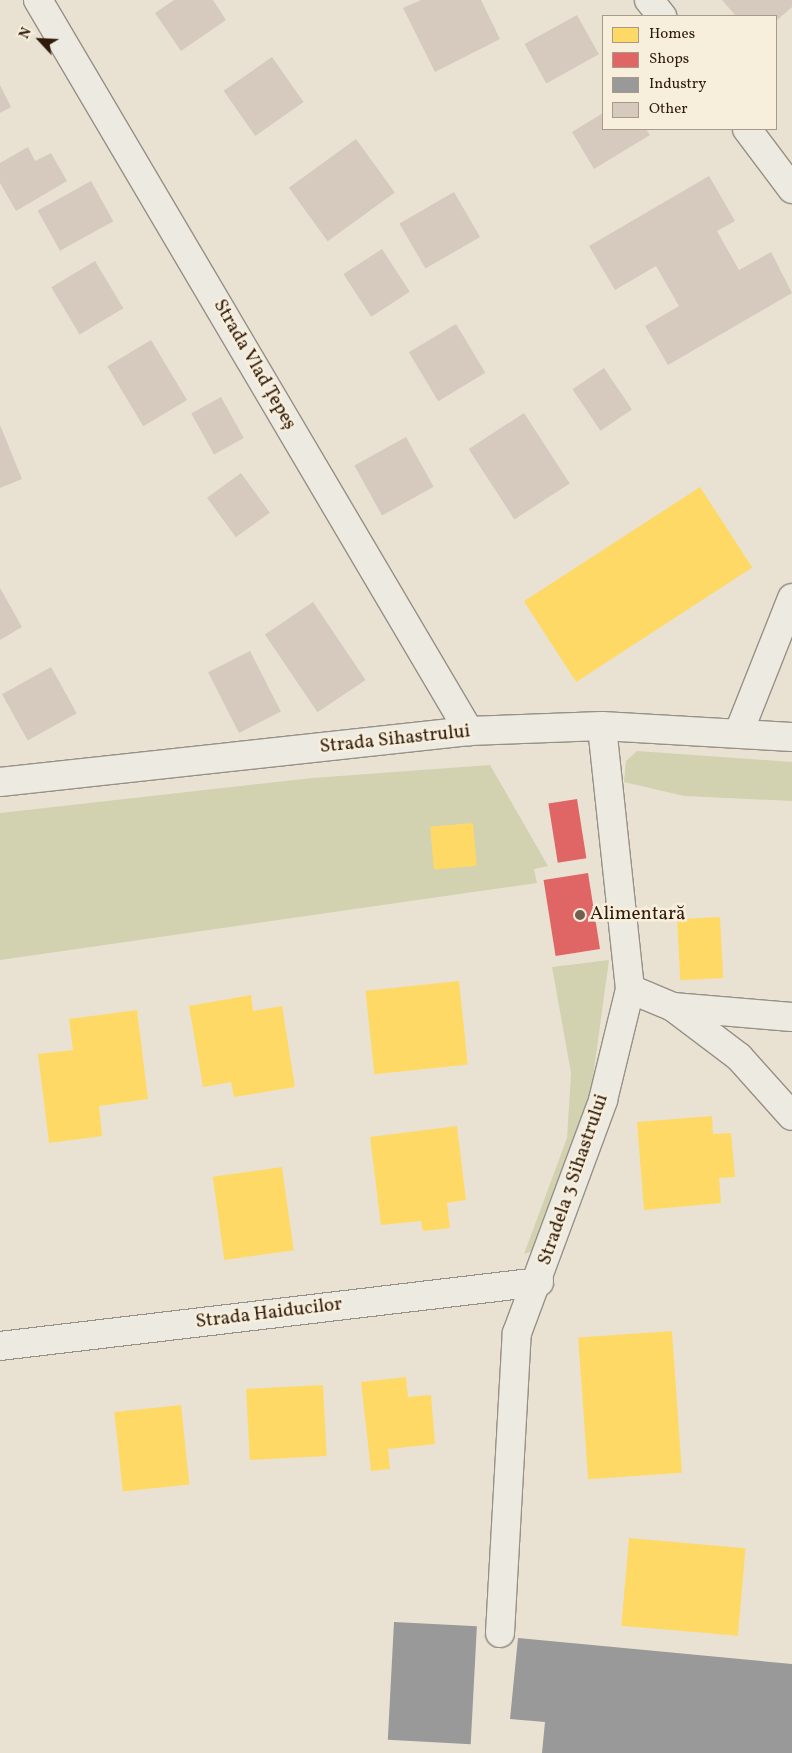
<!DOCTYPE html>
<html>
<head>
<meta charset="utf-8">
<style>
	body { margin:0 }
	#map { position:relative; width:792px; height:1753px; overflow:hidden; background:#e9e2d3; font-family:Vollkorn,serif }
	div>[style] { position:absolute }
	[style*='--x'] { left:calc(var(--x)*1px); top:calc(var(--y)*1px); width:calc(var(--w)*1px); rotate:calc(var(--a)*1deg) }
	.green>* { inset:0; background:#d2d2b0 }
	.homes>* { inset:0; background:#ffd966; transform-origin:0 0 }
	.shops>* { inset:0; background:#e06666; transform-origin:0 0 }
	.industry>* { inset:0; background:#999; transform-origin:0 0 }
	.building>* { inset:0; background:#d6c9be; transform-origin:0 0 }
	.roads { filter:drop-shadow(1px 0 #979086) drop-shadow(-1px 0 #979086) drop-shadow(0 1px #979086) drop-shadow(0 -1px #979086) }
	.minor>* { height:28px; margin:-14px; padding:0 14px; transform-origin:14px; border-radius:14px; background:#edeae2 }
	.dots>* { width:14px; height:14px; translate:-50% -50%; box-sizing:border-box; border:2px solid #f7efdc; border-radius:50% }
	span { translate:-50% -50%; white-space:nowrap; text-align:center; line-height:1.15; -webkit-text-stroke:5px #f7efdc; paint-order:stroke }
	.street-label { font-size:19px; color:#301a0a }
	.poi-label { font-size:19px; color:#301a0a }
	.left { translate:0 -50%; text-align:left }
	.legend { position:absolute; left:602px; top:15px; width:175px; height:115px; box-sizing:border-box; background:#f7efdc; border:1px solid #a79a88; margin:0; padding:6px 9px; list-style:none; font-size:15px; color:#301a0a }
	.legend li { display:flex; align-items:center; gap:10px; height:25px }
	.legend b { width:25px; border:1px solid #a79a88 }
	.north { position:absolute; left:15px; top:15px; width:50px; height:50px; -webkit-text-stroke:4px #f7efdc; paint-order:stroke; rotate:295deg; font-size:14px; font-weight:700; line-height:20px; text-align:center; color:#301a0a }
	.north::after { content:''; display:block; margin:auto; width:18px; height:22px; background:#301a0a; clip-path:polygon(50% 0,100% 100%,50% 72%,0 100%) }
</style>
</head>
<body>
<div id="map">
	<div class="green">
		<i style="clip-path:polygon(637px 751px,792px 762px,792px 801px,684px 796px,624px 782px,626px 761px)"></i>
		<i style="clip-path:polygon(490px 765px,548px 866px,534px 869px,537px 883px,0 960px,0 813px,312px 778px)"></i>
		<i style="clip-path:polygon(609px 960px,588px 1114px,533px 1251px,524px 1254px,567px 1138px,571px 1073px,552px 967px)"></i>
	</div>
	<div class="homes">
		<i style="left:700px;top:487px;width:96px;height:210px;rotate:57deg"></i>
		<i style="left:473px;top:823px;width:43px;height:43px;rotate:85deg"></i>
		<i style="left:720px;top:917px;width:61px;height:43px;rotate:87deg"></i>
		<i style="left:459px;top:981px;width:84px;height:94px;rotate:84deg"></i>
		<i style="clip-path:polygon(251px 995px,253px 1011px,282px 1006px,295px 1087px,234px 1097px,231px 1082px,203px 1087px,189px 1006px)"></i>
		<i style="clip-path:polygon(137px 1010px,148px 1099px,99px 1106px,102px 1136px,49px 1143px,38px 1054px,73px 1050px,69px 1019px)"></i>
		<i style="clip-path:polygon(712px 1116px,713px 1134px,731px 1133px,735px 1177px,719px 1178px,721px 1203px,644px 1210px,637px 1122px)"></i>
		<i style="clip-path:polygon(457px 1126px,466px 1200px,447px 1203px,450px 1228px,423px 1231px,421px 1221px,381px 1225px,370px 1137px)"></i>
		<i style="left:282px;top:1167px;width:84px;height:70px;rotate:82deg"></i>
		<i style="left:672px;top:1331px;width:142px;height:94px;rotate:86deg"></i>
		<i style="clip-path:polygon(406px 1377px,408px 1397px,431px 1395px,435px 1444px,388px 1449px,390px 1469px,371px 1471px,361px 1382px)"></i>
		<i style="left:323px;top:1385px;width:71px;height:77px;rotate:87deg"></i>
		<i style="left:181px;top:1405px;width:80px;height:67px;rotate:84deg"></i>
		<i style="left:629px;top:1538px;width:117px;height:88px;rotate:5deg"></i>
	</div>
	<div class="shops">
		<i style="left:577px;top:799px;width:60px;height:29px;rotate:81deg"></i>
		<i style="left:588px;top:873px;width:77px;height:45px;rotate:81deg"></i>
	</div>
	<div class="industry">
		<i style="left:394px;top:1622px;width:83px;height:118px;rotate:3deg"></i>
		<i style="clip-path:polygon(518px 1638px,792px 1664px,792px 1753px,542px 1753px,545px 1722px,510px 1719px)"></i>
	</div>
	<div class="building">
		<i style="clip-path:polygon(174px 0,213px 0,226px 20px,181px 51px,155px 13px)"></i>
		<i style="clip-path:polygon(421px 0,481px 0,500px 39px,435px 72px,403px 8px)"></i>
		<i style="clip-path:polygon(722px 0,792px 0,792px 7px,776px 21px,776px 16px,736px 16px)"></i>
		<i style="left:577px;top:15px;width:45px;height:60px;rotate:61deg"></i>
		<i style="left:272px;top:57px;width:55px;height:59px;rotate:55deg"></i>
		<i style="clip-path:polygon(0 85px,11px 107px,0 113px)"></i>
		<i style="clip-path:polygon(603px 113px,603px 129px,646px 129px,650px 135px,594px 169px,572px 132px)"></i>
		<i style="left:356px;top:139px;width:66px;height:83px;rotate:54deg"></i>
		<i style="clip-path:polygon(28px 147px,35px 161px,51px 153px,67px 181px,16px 211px,0 183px,0 163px)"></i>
		<i style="clip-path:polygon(709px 176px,735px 221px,717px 231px,739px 270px,771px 252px,792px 293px,668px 365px,645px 326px,679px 306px,656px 266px,615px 290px,589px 246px)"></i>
		<i style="left:91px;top:181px;width:46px;height:61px;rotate:61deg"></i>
		<i style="left:454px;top:192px;width:52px;height:63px;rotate:60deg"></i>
		<i style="left:382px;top:249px;width:51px;height:46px;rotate:57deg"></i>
		<i style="left:95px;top:261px;width:55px;height:51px;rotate:59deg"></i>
		<i style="left:456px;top:324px;width:57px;height:55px;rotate:59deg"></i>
		<i style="left:151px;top:340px;width:70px;height:51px;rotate:59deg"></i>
		<i style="left:604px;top:368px;width:50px;height:38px;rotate:56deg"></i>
		<i style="left:221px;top:397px;width:47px;height:34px;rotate:61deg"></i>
		<i style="left:524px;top:413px;width:84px;height:66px;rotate:57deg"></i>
		<i style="clip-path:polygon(0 425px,22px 479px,0 488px)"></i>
		<i style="left:406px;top:437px;width:57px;height:59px;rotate:61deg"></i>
		<i style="left:241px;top:473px;width:49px;height:42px;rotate:54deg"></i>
		<i style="clip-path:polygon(0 588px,22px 627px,0 640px)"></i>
		<i style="left:313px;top:602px;width:94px;height:58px;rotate:56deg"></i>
		<i style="left:250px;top:651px;width:68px;height:47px;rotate:63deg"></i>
		<i style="left:51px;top:667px;width:53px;height:56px;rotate:61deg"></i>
	</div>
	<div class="roads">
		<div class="minor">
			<i style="--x:38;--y:0;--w:849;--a:59.48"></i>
			<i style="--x:649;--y:0;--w:21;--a:51"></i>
			<i style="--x:747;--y:129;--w:75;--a:53.1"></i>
			<i style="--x:739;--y:732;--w:144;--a:-68.4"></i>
			<i style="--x:0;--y:782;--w:472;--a:-6.2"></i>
			<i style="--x:469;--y:731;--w:133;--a:-2.2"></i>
			<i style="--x:602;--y:726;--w:190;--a:3.3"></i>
			<i style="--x:630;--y:989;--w:47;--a:22.7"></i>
			<i style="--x:673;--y:1007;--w:83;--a:37.1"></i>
			<i style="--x:739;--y:1057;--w:79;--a:48.1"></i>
			<i style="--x:673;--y:1007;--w:119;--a:4.8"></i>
			<i style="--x:0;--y:1346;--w:543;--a:-6.77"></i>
			<i style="--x:500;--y:1633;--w:300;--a:-86.8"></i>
			<i style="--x:517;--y:1333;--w:248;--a:-69.7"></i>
			<i style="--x:603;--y:1100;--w:114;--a:-76.3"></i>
			<i style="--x:630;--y:989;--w:264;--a:-96.1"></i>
		</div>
	</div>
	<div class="dots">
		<i style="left:580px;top:915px;background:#716050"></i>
	</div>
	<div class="street-label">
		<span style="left:254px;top:365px;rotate:60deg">Strada Vlad Țepeș</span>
		<span style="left:395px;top:740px;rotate:-6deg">Strada Sihastrului</span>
		<span style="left:574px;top:1180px;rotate:-71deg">Stradela 3 Sihastrului</span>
		<span style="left:269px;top:1314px;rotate:-7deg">Strada Haiducilor</span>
	</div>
	<div class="poi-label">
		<span class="left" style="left:590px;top:915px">Alimentară</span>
	</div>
	<ul class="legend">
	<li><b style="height:14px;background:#ffd966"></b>Homes</li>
	<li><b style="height:14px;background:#e06666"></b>Shops</li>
	<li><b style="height:14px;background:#999"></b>Industry</li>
	<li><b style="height:14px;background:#d6c9be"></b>Other</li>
	</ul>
	<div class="north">N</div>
</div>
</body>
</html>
